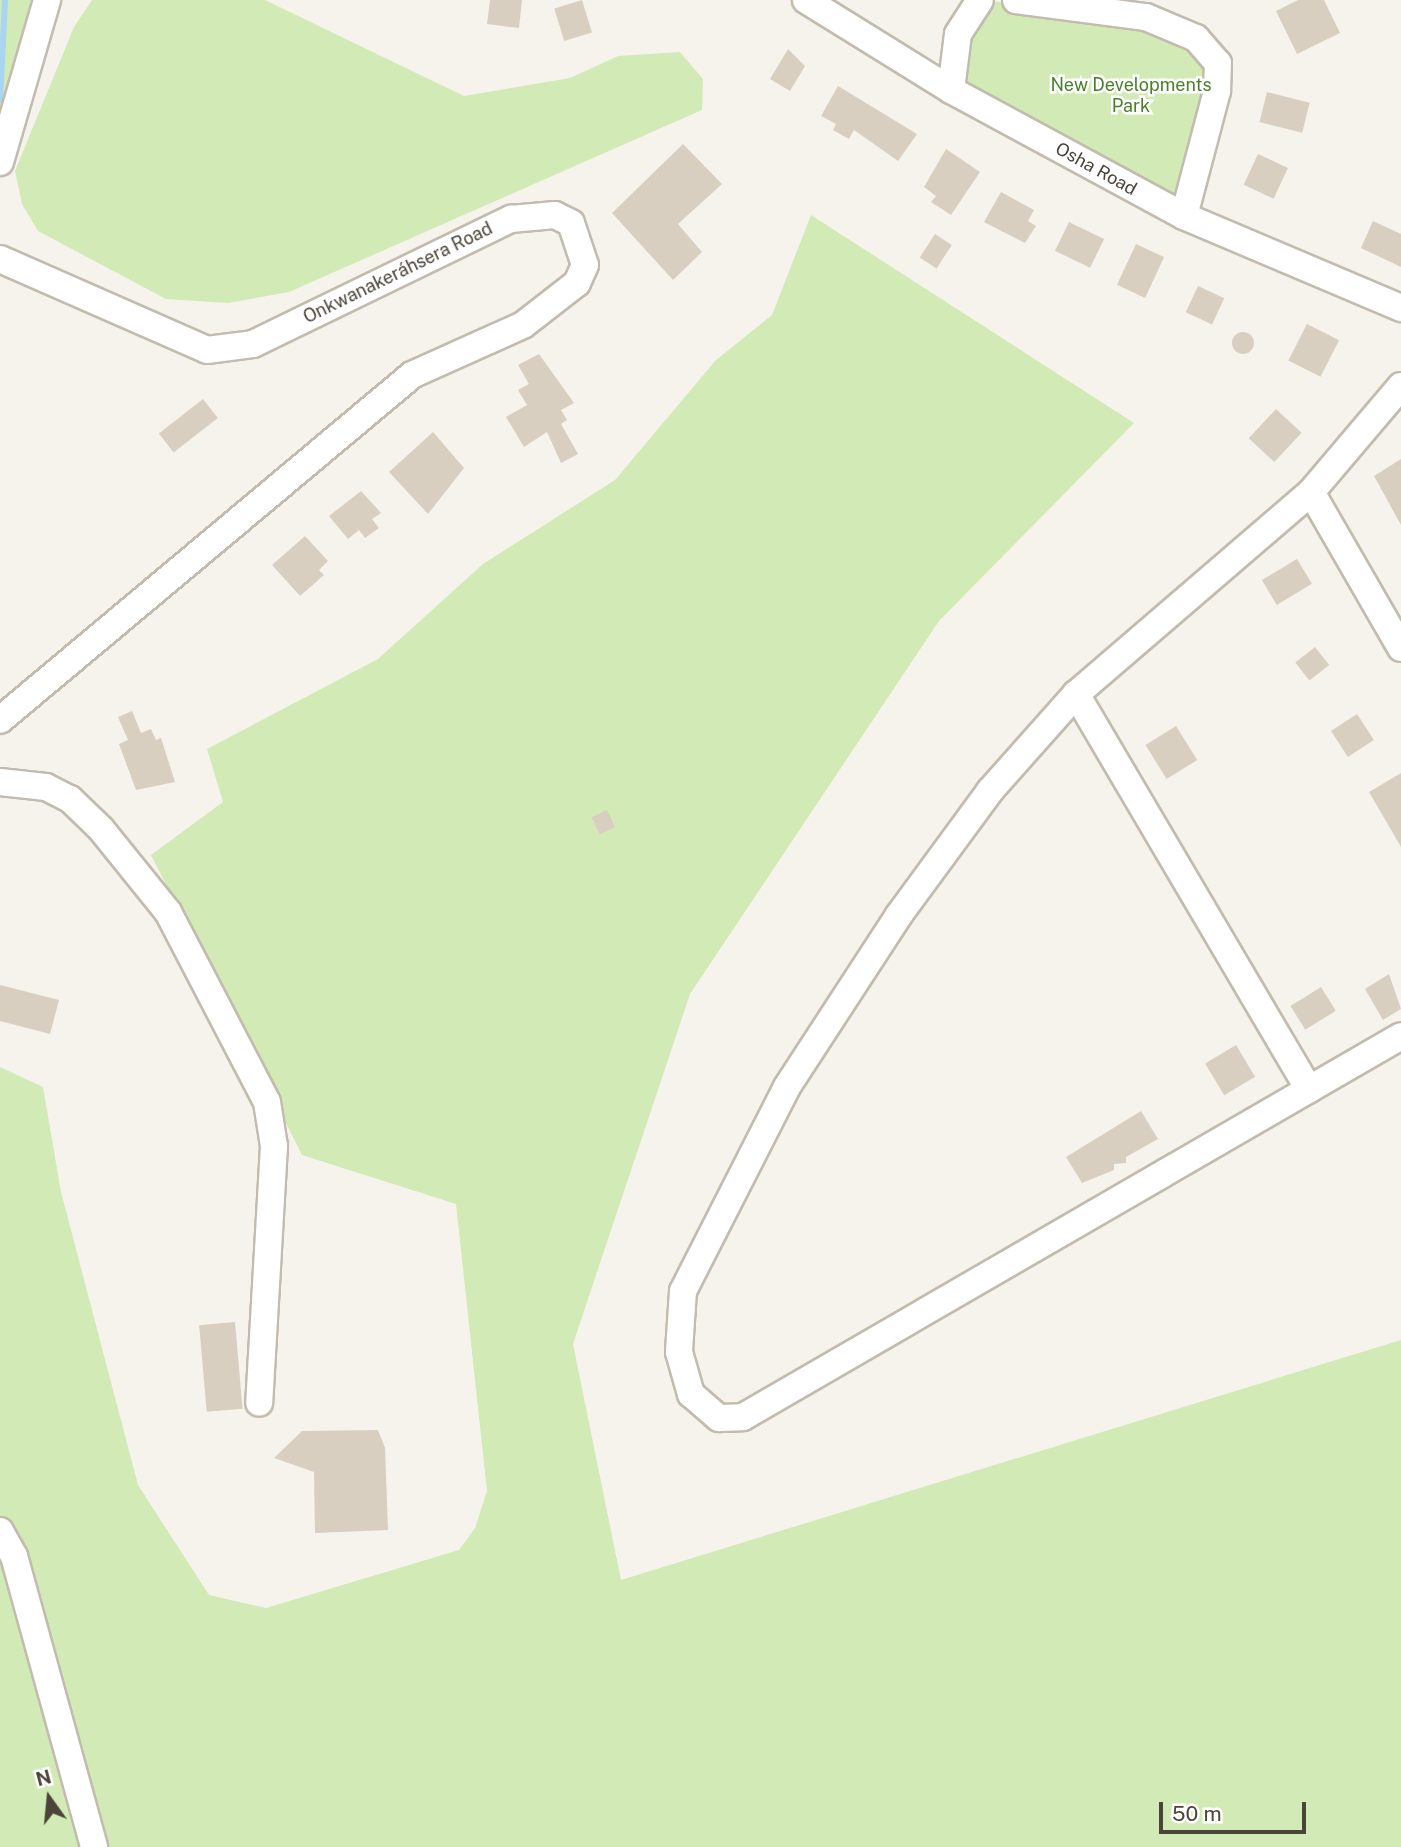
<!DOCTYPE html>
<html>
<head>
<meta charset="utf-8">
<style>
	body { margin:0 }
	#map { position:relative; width:1401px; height:1847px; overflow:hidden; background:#f6f3ec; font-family:"Public Sans",sans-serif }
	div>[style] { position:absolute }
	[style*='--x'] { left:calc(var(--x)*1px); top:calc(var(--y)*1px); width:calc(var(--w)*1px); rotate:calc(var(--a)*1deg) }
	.green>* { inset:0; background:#d2eab5 }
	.stream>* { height:6px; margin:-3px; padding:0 3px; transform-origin:3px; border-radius:3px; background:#a9d4f2 }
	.building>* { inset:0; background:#d8cfc1; transform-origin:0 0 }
	.round { border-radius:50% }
	.roads { filter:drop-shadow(2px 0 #c2bbae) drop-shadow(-2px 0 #c2bbae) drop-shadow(0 2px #c2bbae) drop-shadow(0 -2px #c2bbae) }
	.minor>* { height:26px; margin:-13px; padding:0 13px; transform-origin:13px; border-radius:13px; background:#fff }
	span { translate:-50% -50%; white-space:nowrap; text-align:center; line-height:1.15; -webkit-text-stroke:5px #fff; paint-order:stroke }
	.park-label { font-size:18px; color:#4a7f2a }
	.street-label { font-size:18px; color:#4b4439 }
	.north { position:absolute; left:14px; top:1763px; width:70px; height:70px; -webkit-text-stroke:5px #fff; paint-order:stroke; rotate:345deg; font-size:19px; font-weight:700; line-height:28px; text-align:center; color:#4b4439 }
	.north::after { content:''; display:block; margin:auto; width:24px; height:32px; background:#4b4439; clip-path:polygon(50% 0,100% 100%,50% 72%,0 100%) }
	.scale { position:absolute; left:1159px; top:1802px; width:147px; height:32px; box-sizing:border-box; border:4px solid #4b4439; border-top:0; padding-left:9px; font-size:21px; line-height:24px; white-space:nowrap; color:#4b4439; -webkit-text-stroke:5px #fff; paint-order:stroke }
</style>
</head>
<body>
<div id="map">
	<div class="green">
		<i style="clip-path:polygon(0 0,40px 0,0 138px)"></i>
		<i style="clip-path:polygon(92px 0,265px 0,464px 96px,570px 78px,618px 56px,680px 52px,703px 79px,702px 110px,289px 292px,228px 303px,166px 299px,38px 231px,22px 204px,15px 171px,74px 27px)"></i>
		<i style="clip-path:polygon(980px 0,1146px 17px,1218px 63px,1184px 216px,951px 90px)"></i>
		<i style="clip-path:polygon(811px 215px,1134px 423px,939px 621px,690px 994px,573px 1344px,621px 1580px,1401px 1340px,1401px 1847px,0 1847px,0 1067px,43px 1087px,61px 1192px,138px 1485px,209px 1595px,266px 1608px,459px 1550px,475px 1528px,487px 1491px,456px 1204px,302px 1155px,151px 855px,223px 802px,207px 749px,378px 659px,483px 564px,615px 480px,716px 360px,772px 315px)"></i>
	</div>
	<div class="stream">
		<i style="--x:0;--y:100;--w:100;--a:-87.1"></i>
	</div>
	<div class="building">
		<i style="clip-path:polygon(490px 0,522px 0,519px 28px,487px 24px)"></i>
		<i style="left:582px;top:0;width:34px;height:29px;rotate:73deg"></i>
		<i style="clip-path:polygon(1298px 0,1324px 0,1340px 33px,1297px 54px,1276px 11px)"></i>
		<i style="clip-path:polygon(788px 49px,805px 66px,790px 91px,770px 79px)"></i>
		<i style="clip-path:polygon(838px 86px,917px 134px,898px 161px,854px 130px,849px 139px,833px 130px,836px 124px,821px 116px)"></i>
		<i style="left:1267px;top:92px;width:44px;height:31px;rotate:14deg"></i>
		<i style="clip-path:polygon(683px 144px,722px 184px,678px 224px,702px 252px,673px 280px,612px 213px)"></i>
		<i style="clip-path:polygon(946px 149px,980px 172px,951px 215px,931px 202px,936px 196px,924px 187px)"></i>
		<i style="left:1258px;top:154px;width:33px;height:34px;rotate:25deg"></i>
		<i style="clip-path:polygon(1001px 192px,1034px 210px,1028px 221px,1036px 226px,1025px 243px,984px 222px)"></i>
		<i style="clip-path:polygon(1373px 221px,1401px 234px,1401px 267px,1361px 248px)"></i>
		<i style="left:1069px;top:222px;width:39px;height:32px;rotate:26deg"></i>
		<i style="left:935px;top:234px;width:20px;height:28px;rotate:33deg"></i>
		<i style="left:1136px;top:244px;width:31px;height:45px;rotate:25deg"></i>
		<i style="left:1198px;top:286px;width:29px;height:29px;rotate:25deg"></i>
		<i style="left:1307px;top:324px;width:36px;height:41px;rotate:27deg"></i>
		<i class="round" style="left:1232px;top:332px;width:22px;height:22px"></i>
		<i style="clip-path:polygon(539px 354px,574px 403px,561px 410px,567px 420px,561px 424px,578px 454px,561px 463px,547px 432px,524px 447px,506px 417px,527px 405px,518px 390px,529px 384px,518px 365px)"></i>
		<i style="left:203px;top:399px;width:24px;height:56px;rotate:52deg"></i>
		<i style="left:1276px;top:409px;width:35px;height:40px;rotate:43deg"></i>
		<i style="clip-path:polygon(433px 432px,464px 468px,428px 514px,389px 472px)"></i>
		<i style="clip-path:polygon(1401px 459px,1401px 525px,1374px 476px)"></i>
		<i style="clip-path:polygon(361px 491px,381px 513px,372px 519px,379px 528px,365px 538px,359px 530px,348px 539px,329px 516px)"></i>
		<i style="clip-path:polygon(305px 536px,328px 561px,319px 570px,324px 575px,300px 596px,272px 565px)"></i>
		<i style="left:1297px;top:559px;width:29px;height:41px;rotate:59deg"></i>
		<i style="left:1315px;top:647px;width:23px;height:25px;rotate:52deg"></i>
		<i style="clip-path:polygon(132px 711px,141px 733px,151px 729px,156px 740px,161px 738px,175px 782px,136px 790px,119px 744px,128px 740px,118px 717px)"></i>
		<i style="left:1357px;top:714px;width:31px;height:31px;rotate:57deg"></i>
		<i style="left:1176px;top:726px;width:40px;height:36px;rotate:58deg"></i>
		<i style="clip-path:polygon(1401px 773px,1401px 847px,1369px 792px)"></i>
		<i style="left:607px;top:810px;width:19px;height:17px;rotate:65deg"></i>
		<i style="clip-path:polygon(1389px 974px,1401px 1009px,1383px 1020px,1365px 989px)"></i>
		<i style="clip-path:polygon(0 985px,59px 1000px,50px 1034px,0 1021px)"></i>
		<i style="left:1321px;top:987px;width:28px;height:36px;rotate:58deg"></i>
		<i style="left:1236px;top:1045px;width:37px;height:36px;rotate:59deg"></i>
		<i style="clip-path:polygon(1141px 1111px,1158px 1139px,1126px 1157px,1126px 1163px,1114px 1164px,1114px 1170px,1082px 1183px,1066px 1157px)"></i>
		<i style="left:235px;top:1322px;width:87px;height:36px;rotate:85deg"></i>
		<i style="clip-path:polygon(378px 1430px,385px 1448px,388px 1530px,315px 1533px,314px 1472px,274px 1458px,302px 1431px)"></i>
	</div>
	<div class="roads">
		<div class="minor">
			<i style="--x:806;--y:0;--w:171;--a:31.8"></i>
			<i style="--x:951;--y:90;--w:265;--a:28.4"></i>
			<i style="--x:1184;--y:216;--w:236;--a:23"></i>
			<i style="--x:1016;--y:0;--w:131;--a:7.5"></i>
			<i style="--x:1146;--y:17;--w:54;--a:22.8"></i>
			<i style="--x:1196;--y:38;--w:33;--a:49"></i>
			<i style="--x:1218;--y:63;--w:28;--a:92"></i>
			<i style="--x:1217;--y:91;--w:129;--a:104.8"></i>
			<i style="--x:951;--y:90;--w:56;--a:-82.9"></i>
			<i style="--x:958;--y:34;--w:40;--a:-57.1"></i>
			<i style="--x:0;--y:162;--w:169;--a:-73.8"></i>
			<i style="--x:0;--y:259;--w:226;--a:23.7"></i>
			<i style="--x:207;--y:350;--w:46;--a:-7.4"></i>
			<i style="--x:253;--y:344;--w:287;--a:-25.9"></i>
			<i style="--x:511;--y:219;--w:44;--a:-5.2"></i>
			<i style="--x:555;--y:215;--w:18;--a:27"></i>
			<i style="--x:571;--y:223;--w:44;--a:71.6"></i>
			<i style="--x:585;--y:265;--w:20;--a:114"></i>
			<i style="--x:577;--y:283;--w:68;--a:142.1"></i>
			<i style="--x:523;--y:325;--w:122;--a:155.8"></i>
			<i style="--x:412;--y:375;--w:537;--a:140.06"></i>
			<i style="--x:1401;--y:386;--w:139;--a:130.3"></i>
			<i style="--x:1311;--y:492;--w:180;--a:60"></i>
			<i style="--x:1311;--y:492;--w:310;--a:139.3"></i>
			<i style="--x:1076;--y:694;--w:130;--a:131.6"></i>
			<i style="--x:990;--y:791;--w:154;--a:126.3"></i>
			<i style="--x:899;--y:915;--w:205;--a:123.1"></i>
			<i style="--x:787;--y:1087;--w:229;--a:117"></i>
			<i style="--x:683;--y:1291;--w:61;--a:93.8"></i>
			<i style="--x:679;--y:1352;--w:44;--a:74.1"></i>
			<i style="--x:691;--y:1394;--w:37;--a:41"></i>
			<i style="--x:719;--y:1418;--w:24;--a:-2"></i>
			<i style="--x:743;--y:1417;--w:760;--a:-30.07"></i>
			<i style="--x:1076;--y:694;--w:459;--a:59.5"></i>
			<i style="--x:0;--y:782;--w:46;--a:6.2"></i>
			<i style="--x:46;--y:787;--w:27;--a:27"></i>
			<i style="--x:70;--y:799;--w:43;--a:44.1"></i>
			<i style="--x:101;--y:829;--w:107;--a:51.1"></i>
			<i style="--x:168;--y:912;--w:214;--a:62.5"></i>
			<i style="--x:267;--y:1102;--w:45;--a:81"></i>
			<i style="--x:274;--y:1146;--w:257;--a:93.3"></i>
			<i style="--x:0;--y:1531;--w:29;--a:61"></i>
			<i style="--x:14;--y:1556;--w:302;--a:74.6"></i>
		</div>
	</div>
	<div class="park-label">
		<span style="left:1131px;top:96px">New Developments<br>Park</span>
	</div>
	<div class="street-label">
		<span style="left:1096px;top:169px;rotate:29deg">Osha Road</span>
		<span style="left:398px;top:273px;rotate:-26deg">Onkwanakeráhsera Road</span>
	</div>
	<div class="north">N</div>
	<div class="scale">50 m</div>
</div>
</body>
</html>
